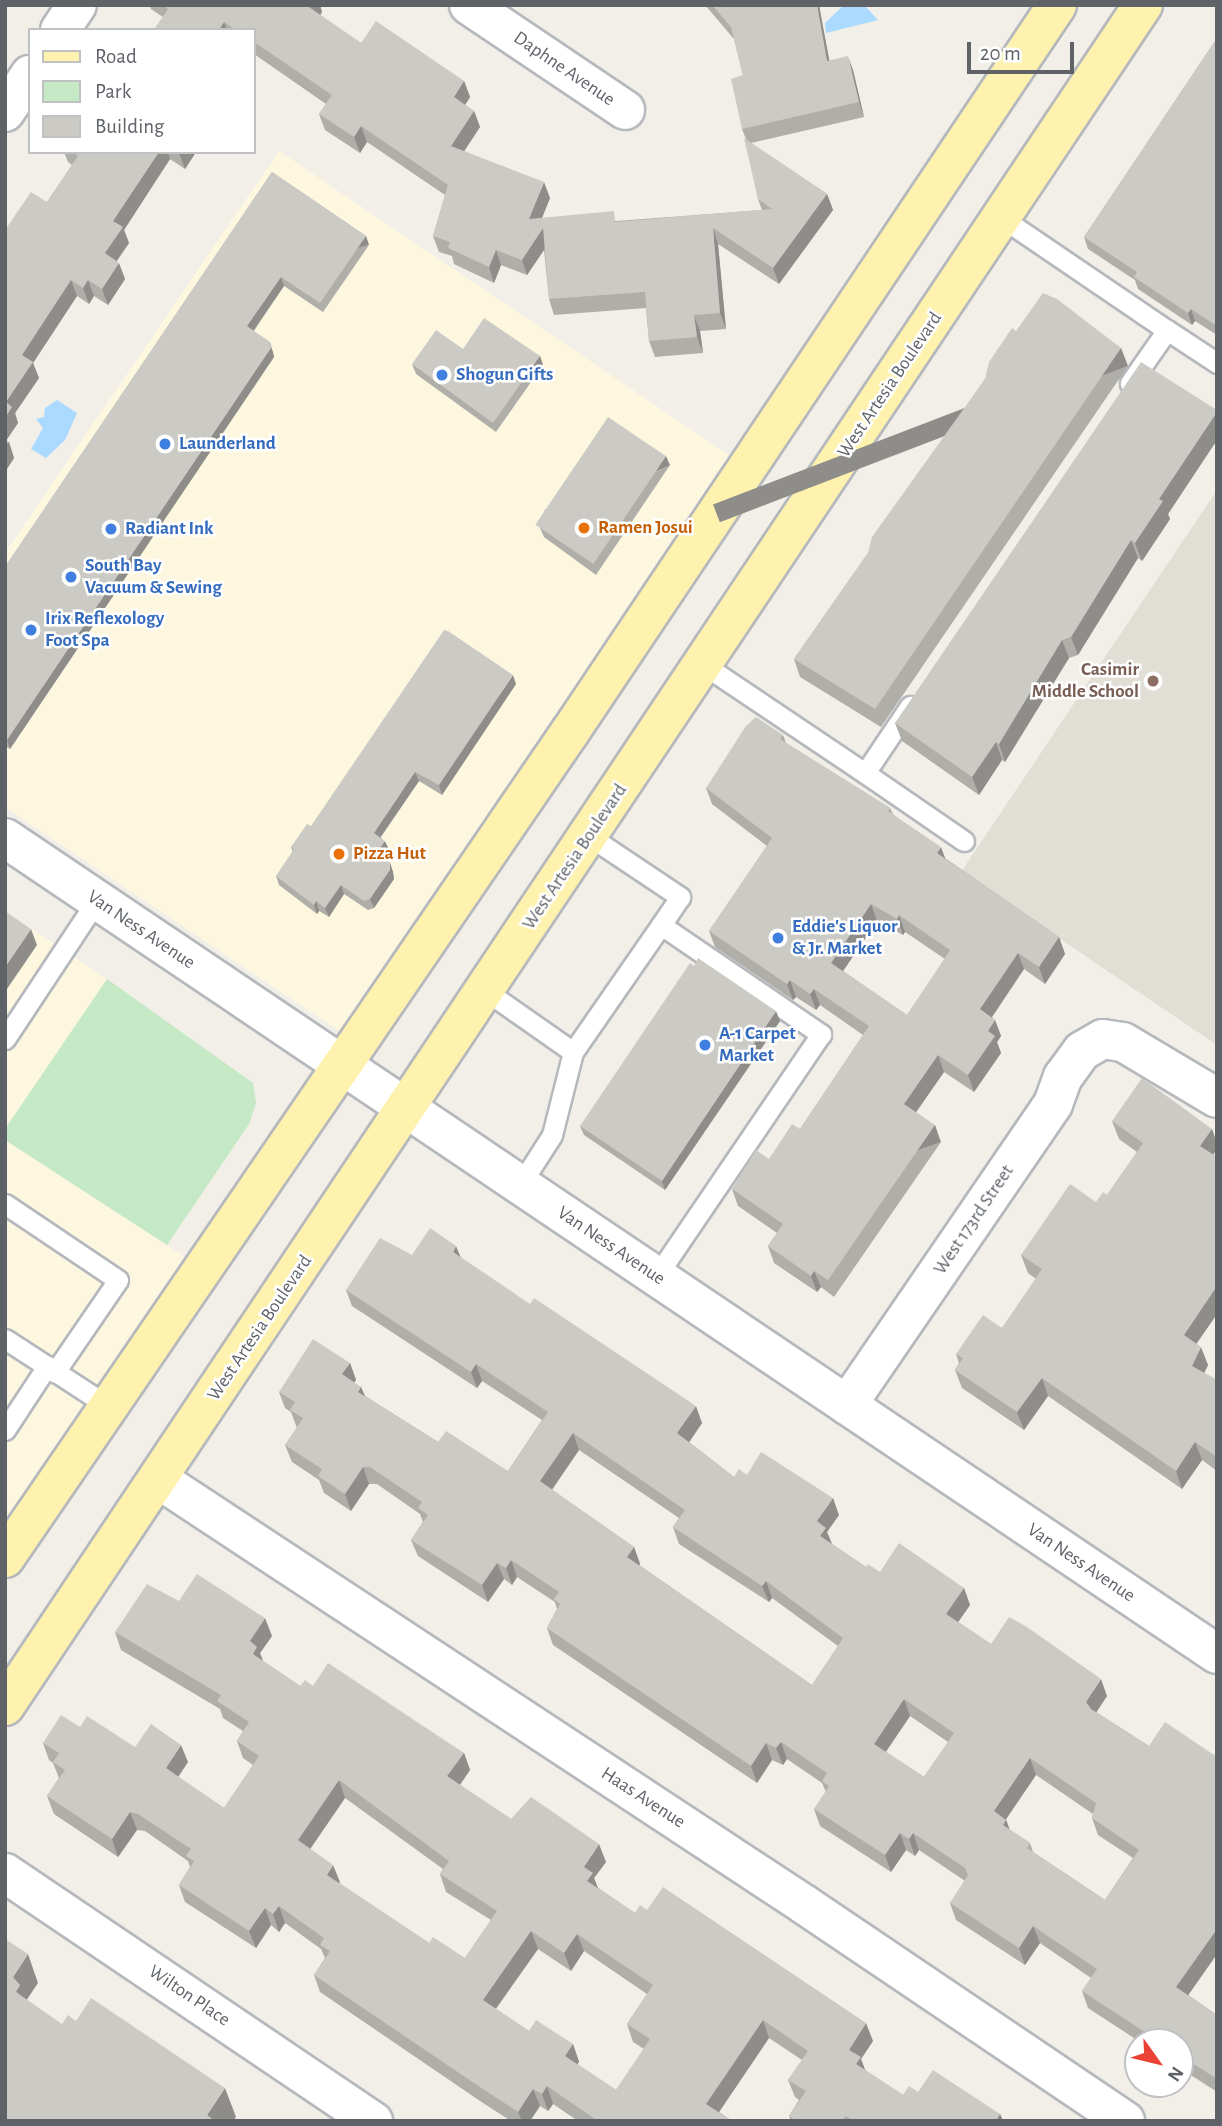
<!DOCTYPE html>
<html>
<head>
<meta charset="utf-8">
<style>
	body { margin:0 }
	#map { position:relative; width:1222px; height:2126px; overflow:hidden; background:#f1efe8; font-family:"Alegreya Sans",sans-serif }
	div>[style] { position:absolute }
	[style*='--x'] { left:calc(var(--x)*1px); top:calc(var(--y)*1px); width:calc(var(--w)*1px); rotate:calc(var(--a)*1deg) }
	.commercial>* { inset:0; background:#fef7e0 }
	.education>* { inset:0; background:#e1ded6 }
	.green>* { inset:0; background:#c5e8c5 }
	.water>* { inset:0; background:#aadaff }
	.roads { filter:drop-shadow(2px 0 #b5b8bc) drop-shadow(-2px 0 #b5b8bc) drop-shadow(0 2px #b5b8bc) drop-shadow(0 -2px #b5b8bc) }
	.lane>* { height:19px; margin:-9.5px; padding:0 9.5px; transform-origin:9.5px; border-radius:9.5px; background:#fff }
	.street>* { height:38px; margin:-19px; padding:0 19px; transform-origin:19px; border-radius:19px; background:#fff }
	.secondary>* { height:38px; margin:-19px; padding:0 19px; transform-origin:19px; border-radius:19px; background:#fff }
	.primary>* { height:38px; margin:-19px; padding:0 19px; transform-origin:19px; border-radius:19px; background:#fff2af }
	.wall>* { inset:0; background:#afaea9 }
	.shaded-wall>* { inset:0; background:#8f8d8a; transform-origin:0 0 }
	.building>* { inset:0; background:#cccac5; transform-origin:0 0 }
	.dots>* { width:19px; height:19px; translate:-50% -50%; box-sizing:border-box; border:4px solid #fff; border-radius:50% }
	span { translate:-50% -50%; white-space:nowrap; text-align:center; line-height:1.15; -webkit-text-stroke:5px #fff; paint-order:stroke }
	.street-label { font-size:19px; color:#5f6368 }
	.shop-label { font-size:19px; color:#366cbe; font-weight:700 }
	.left { translate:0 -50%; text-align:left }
	.food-label { font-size:19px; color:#c56008; font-weight:700 }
	.education-label { font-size:19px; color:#785e54; font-weight:700 }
	.right { translate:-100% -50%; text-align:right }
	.frame { position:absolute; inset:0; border:7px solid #5f6368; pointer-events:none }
	.legend { position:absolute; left:28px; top:28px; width:228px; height:126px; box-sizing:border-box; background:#fff; border:2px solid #bfc1c3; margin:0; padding:9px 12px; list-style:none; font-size:21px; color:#5f6368 }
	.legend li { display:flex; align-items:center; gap:14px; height:35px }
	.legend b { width:35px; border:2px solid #bfc1c3 }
	.north { position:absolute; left:1124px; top:2028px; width:70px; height:70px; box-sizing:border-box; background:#fff; border:2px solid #bfc1c3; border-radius:50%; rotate:124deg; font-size:19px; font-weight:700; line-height:28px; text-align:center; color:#5f6368 }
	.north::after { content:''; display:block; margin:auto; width:24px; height:32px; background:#ea4335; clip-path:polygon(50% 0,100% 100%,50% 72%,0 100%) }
	.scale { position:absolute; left:967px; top:42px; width:107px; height:32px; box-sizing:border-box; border:4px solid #5f6368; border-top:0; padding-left:9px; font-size:21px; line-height:24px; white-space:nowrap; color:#5f6368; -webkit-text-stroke:5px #fff; paint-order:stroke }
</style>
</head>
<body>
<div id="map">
	<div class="commercial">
		<i style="clip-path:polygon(279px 151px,741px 463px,348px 1037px,5px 807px,5px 553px)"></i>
		<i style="clip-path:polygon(5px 911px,107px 979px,5px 1129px)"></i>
		<i style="clip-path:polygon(5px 1140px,196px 1264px,5px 1548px)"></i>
	</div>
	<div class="education">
		<i style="clip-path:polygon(1217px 490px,1217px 1045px,961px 872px)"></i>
	</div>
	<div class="green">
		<i style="clip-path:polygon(107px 979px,253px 1083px,256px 1103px,249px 1124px,167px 1245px,5px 1140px,5px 1129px)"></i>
	</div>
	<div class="water">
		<i style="clip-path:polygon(844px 5px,864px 5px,878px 20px,826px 33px,825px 23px)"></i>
		<i style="clip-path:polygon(57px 400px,77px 413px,65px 440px,46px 458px,31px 449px,43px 428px,36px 419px,44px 417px,45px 408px)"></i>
	</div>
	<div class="roads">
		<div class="lane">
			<i style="--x:1002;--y:218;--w:199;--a:34.2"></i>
			<i style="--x:1167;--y:330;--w:65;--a:124.9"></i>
			<i style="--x:1167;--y:330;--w:60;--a:33.4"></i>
			<i style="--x:704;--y:665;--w:194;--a:33.9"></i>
			<i style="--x:865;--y:773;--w:81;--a:-56.1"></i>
			<i style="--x:865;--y:773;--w:120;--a:34.5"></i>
			<i style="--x:589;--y:836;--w:110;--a:33.8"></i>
			<i style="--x:680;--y:897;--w:34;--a:124"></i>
			<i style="--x:661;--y:925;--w:194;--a:34.3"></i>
			<i style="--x:821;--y:1034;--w:294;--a:124.2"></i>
			<i style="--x:486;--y:991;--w:106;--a:35"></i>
			<i style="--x:573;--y:1052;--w:155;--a:-55.3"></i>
			<i style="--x:5;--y:1039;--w:167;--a:-56.5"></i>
			<i style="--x:520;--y:1185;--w:59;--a:-57.4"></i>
			<i style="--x:552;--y:1135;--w:86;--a:-75.8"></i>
			<i style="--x:5;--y:1204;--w:136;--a:33.9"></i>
			<i style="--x:118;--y:1280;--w:112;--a:124.4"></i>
			<i style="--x:5;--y:1339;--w:123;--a:33"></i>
			<i style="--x:5;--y:1430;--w:77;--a:-56.7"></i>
		</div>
		<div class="street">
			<i style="--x:469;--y:5;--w:188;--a:33.9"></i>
			<i style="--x:60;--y:30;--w:30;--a:-56"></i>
			<i style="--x:5;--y:112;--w:45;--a:-56"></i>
			<i style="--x:847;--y:1405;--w:365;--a:-55.6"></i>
			<i style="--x:1053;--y:1104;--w:29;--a:-70"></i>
			<i style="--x:1063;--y:1077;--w:32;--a:-54"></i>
			<i style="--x:1082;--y:1051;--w:24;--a:-30"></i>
			<i style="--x:1103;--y:1039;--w:20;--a:9"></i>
			<i style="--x:1123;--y:1042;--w:109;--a:30.8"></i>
			<i style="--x:158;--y:1479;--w:775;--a:33.36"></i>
			<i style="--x:805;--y:1905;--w:386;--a:34"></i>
			<i style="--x:5;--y:1873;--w:444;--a:34"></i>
		</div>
		<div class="secondary">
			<i style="--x:5;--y:838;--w:1461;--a:33.95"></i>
		</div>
		<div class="primary">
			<i style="--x:5;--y:1558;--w:1001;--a:-55.63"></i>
			<i style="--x:570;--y:732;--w:875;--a:-56.18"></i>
			<i style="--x:5;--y:1706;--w:2047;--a:-56.22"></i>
		</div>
	</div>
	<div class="wall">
		<i style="clip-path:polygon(149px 5px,320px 5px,322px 12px,320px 15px,361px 43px,464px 81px,470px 97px,465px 105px,474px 111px,480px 127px,464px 151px,550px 198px,542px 218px,617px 221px,762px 210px,758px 199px,746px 139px,742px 129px,743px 75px,734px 39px,705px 5px,819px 5px,829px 60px,853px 70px,864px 117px,751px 143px,827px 194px,833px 210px,779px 284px,718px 244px,726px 329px,700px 331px,703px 353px,655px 357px,649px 341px,646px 308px,554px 315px,549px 299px,544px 250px,527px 275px,501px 265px,494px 283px,454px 264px,452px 256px,439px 252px,433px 236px,445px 195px,367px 142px,360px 153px,325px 130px,319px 114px,326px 104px,254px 54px,254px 30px,154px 30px,163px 17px,151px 9px)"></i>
		<i style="clip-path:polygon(1217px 38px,1217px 335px,1195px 321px,1192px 325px,1138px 289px,1135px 280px,1088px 249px,1084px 237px)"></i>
		<i style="clip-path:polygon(64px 152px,196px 152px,185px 169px,170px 159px,124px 230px,129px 243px,117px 261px,125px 279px,108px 305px,94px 296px,89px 304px,77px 296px,33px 363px,39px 378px,15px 413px,18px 423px,6px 441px,9px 442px,14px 458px,5px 472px,5px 230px,47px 202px,72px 165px,68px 162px)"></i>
		<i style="clip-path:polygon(272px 172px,366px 236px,369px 245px,323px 312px,284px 286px,254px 331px,273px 351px,274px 357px,10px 749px,5px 746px,5px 567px)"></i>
		<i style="clip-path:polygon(1016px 331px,1121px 348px,1128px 366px,881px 727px,800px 677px,794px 659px,868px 553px,985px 379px)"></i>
		<i style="clip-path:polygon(463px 349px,540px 356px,543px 365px,496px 432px,416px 374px,412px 364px)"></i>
		<i style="clip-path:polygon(1217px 410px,1217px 440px,1168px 514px,1170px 519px,1142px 561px,1138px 558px,1078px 655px,1069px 658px,1005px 762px,1002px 760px,979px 795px,902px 741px,895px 723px)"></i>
		<i style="clip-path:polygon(670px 465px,596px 575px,544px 537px,540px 528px)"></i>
		<i style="clip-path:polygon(516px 684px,442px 795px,419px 781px,381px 837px,389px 850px,383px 858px,390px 863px,393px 872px,394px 879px,374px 908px,368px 910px,344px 894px,329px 917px,319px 911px,317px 914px,279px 885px,276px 876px,293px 852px,291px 847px,311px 826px)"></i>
		<i style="clip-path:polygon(evenodd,783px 735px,786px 743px,890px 808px,893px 814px,945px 858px,1059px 937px,1065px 954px,1045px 984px,1024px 969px,992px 1017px,995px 1020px,1001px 1036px,997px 1042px,1001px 1053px,974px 1092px,944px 1072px,916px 1112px,941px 1142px,834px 1297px,821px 1287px,817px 1292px,774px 1263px,768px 1246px,777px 1233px,738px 1206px,732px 1189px,769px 1159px,800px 1129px,863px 1035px,820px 1005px,816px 1010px,796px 997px,793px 1000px,715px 947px,709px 931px,767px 846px,712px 804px,706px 788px,783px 735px,877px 921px,903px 935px,905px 932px,945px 959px,907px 1015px,843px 971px,877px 921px)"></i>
		<i style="clip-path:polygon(780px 1021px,665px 1190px,584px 1135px,580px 1126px)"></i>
		<i style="clip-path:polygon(1112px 1121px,1212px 1129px,1217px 1144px,1217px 1149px,1213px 1155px,1217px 1157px,1217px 1314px,1196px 1344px,1208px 1365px,1204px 1373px,1217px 1380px,1217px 1471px,1202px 1460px,1182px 1489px,1048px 1396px,1024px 1430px,962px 1388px,955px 1370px,959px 1363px,956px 1354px,1002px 1328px,1036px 1279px,1028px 1273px,1021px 1255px,1096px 1202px,1107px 1195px,1137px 1152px,1119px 1139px)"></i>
		<i style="clip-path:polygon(evenodd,412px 1255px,460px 1257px,702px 1423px,689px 1442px,734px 1477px,747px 1475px,839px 1515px,827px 1532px,832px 1544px,866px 1567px,880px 1572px,964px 1588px,970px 1605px,958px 1622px,991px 1644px,1107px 1696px,1096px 1712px,1149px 1746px,1217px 1757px,1217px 1954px,1188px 1995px,1217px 2015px,1217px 2092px,1180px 2068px,1180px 2042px,1140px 2042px,1088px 2008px,1082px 1991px,1091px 1978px,1040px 1943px,1025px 1965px,956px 1920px,950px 1903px,965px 1881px,919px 1850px,915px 1856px,906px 1850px,891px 1872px,820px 1826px,814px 1809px,826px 1792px,822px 1783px,787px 1759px,783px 1765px,772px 1760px,757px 1783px,553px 1645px,547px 1628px,557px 1609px,555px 1602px,517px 1577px,512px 1585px,504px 1579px,488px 1602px,418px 1556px,411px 1540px,423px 1522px,420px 1514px,377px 1484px,369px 1484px,351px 1511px,324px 1493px,319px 1480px,292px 1462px,285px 1445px,297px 1428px,291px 1412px,285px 1408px,279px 1392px,350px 1363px,356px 1380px,354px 1383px,361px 1387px,365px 1396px,438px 1442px,508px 1471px,542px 1420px,482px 1381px,477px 1388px,352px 1306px,346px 1290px,412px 1255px,579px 1450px,679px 1518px,673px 1527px,679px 1544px,769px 1602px,772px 1598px,838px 1646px,812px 1685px,639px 1565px,640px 1564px,634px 1547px,552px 1490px,579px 1450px,412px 1255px,910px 1716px,948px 1742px,924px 1777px,886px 1752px,910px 1716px,412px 1255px,1036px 1775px,1093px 1814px,1092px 1818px,1098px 1835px,1133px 1858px,1105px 1900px,1033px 1852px,1030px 1843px,1010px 1830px,1006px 1819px,1036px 1775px)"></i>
		<i style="clip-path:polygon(evenodd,179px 1601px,272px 1636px,260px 1653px,263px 1661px,300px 1686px,313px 1686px,464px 1753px,470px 1770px,460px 1785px,511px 1819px,606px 1862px,594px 1878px,598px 1888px,635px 1913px,647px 1910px,873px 2041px,861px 2059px,865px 2070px,903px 2095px,918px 2092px,1000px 2114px,1003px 2121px,791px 2121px,789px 2116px,799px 2100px,795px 2097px,788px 2080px,802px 2060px,769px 2038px,719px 2112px,732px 2121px,578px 2121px,553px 2104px,548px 2111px,540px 2106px,530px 2121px,511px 2121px,483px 2103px,320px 1992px,314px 1975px,325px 1958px,321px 1949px,285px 1923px,279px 1932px,271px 1925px,256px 1948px,185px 1902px,179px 1885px,190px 1867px,188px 1861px,145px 1831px,137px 1830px,118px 1857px,54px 1814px,47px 1796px,59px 1778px,53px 1763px,49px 1760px,43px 1743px,80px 1727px,135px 1747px,188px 1762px,178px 1777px,224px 1808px,253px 1765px,243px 1758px,237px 1741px,243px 1731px,223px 1718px,220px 1709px,121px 1650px,115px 1632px,179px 1601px,345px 1798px,443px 1869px,440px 1874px,446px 1892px,491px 1920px,465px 1958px,429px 1943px,339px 1883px,310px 1849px,345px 1798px,179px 1601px,538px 1949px,571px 1971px,584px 1951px,647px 1994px,627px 2024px,633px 2042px,644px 2049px,616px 2090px,577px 2064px,579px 2062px,573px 2044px,529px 2031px,496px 2009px,538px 1949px)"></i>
	</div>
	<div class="shaded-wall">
		<i style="clip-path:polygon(310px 5px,320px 5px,322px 12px,315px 23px,309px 7px)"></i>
		<i style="clip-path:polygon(817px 5px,819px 5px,832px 75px,827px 61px)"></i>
		<i style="clip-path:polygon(224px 22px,227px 30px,219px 30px)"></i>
		<i style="clip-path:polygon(848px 56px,853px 70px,864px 117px,859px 102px)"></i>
		<i style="clip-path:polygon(464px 81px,470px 97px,460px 113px,454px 97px)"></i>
		<i style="clip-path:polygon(474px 111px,480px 127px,457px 162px,451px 146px)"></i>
		<i style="clip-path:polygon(361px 126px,367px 142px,360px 153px,354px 137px)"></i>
		<i style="clip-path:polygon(159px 152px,168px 152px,170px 159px,124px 230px,129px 243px,111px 269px,105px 253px,113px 221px)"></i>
		<i style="clip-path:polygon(196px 152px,185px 169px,179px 153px)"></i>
		<i style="clip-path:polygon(544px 182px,550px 198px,535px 235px,529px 219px)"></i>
		<i style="clip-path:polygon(827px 194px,833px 210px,779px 284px,773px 268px)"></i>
		<i style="clip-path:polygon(543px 228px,548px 244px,527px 275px,522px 260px)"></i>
		<i style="clip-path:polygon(713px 228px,718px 244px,726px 329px,720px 313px)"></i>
		<i style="left:366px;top:236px;width:9px;height:81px;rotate:72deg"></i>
		<i style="clip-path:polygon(496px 250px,501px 265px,494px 283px,489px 267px)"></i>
		<i style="clip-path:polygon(119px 263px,125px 279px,108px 305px,102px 289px)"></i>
		<i style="clip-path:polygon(281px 277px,284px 286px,250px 335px,247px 326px)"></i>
		<i style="clip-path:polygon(71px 280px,77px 296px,33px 363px,39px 378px,15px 413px,18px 423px,5px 442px,6px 402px,22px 355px)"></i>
		<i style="clip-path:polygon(88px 280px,94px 296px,89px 304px,83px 288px)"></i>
		<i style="clip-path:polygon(1191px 309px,1195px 321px,1192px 325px,1188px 313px)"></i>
		<i style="clip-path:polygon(694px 315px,700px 331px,703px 353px,697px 337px)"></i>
		<i style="clip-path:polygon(270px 342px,274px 357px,10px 749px,7px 740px)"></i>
		<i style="left:1121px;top:348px;width:19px;height:437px;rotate:69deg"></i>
		<i style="left:540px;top:356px;width:9px;height:82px;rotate:72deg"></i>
		<i style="clip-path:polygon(1217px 412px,1217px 440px,1168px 514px,1170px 519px,1142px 561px,1135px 543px,1159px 499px)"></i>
		<i style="clip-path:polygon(9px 442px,14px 458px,5px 472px,5px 447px)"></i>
		<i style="left:666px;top:456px;width:10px;height:133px;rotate:66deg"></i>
		<i style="clip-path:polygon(1131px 540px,1138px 558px,1078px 655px,1071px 637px)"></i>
		<i style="clip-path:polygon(1062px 640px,1069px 658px,1005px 762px,999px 744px)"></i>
		<i style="clip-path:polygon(513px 675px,516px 684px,442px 795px,439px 785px)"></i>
		<i style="clip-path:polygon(996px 742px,1002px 760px,979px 795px,972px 777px)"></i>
		<i style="clip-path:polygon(415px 772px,419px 781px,377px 842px,374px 833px)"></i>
		<i style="clip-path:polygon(385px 841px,389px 850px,380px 863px,376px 854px)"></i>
		<i style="clip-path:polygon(941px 847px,947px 863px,937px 853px)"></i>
		<i style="clip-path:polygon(390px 863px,393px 872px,394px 879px,374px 908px,370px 899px)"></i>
		<i style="clip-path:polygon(341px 885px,344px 894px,329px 917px,325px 908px)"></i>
		<i style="clip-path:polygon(316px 901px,319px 911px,317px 914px,314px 905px)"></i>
		<i style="clip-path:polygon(871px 904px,877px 921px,837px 980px,831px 963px)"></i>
		<i style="clip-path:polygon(899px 915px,905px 932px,903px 935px,897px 919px)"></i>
		<i style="clip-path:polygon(31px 929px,37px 945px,5px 992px,5px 967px)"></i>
		<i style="clip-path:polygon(1059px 937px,1065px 954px,1045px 984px,1039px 967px)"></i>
		<i style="clip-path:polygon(1018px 953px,1024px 969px,986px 1026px,980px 1009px)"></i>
		<i style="clip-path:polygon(790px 980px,796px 997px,793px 1000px,787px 984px)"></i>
		<i style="clip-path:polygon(814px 989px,820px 1005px,816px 1010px,810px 994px)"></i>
		<i style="clip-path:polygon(776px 1011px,780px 1021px,665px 1190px,662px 1181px)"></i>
		<i style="clip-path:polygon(995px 1020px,1001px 1036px,997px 1042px,1001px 1053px,974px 1092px,968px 1075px,988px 1031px)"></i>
		<i style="clip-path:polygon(938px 1055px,944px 1072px,910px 1121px,904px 1104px)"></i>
		<i style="left:935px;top:1125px;width:18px;height:188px;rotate:71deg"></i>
		<i style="clip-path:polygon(1212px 1129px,1217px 1144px,1217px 1149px,1207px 1164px,1200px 1146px)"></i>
		<i style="clip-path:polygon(456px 1246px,463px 1263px,453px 1252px)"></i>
		<i style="clip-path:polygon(814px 1271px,821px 1287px,817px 1292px,811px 1276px)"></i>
		<i style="clip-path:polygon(1217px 1286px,1217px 1314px,1190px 1353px,1184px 1335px)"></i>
		<i style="clip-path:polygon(1201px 1347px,1208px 1365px,1199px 1384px,1192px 1366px)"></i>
		<i style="clip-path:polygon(350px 1363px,356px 1380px,348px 1391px,342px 1374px)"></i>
		<i style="clip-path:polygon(476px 1364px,482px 1381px,477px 1388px,471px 1372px)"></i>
		<i style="clip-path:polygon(1042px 1378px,1048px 1396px,1024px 1430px,1017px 1412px)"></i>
		<i style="clip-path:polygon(361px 1387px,368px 1404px,358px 1392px)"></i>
		<i style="clip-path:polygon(696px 1406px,702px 1423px,684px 1450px,677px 1433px)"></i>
		<i style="clip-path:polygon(573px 1433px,579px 1450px,546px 1498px,540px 1481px)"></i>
		<i style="clip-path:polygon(1195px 1442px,1202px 1460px,1182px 1489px,1176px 1471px)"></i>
		<i style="clip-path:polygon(363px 1467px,369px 1484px,351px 1511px,345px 1494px)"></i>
		<i style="clip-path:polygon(833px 1498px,839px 1515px,827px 1532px,832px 1544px,820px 1536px,817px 1521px)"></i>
		<i style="clip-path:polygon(634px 1547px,640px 1564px,633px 1574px,627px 1557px)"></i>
		<i style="clip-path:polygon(511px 1560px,517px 1577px,512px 1585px,506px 1568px)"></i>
		<i style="clip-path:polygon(497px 1563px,504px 1579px,488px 1602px,482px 1585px)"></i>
		<i style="clip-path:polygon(766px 1581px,772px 1598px,769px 1602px,762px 1586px)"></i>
		<i style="clip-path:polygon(964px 1588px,970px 1605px,952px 1631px,946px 1614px)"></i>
		<i style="clip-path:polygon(265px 1618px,272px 1636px,260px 1653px,264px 1664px,253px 1654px,250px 1641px)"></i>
		<i style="clip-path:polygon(1101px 1679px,1107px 1696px,1092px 1719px,1086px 1702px)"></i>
		<i style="clip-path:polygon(904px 1699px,910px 1716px,880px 1760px,874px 1744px)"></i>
		<i style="clip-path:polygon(781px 1742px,787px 1759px,783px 1765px,776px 1748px)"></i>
		<i style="clip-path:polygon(766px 1743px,772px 1760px,757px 1783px,751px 1766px)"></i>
		<i style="clip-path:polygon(181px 1745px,188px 1762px,172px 1786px,166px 1768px)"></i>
		<i style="clip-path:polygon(464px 1753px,470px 1770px,454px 1793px,447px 1776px)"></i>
		<i style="clip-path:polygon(1030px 1758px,1036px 1775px,1000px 1828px,994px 1811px)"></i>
		<i style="clip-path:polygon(339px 1780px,345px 1798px,304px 1858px,298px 1840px)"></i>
		<i style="clip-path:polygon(130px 1812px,137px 1830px,118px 1857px,112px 1839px)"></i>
		<i style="clip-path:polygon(1006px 1820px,1012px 1837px,1003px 1825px)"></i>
		<i style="clip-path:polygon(900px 1833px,906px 1850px,891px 1872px,885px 1855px)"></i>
		<i style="clip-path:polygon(913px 1833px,919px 1850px,915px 1856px,909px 1839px)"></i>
		<i style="clip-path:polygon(599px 1844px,606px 1862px,594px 1878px,599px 1891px,587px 1881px,584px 1867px)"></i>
		<i style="clip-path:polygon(333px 1865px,340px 1882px,333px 1892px,327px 1875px)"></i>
		<i style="clip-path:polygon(279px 1906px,285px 1923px,279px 1932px,273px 1914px)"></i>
		<i style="clip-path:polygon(265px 1908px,271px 1925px,256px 1948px,249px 1931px)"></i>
		<i style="clip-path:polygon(1033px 1926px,1040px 1943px,1025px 1965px,1019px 1948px)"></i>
		<i style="clip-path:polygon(1217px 1929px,1217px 1954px,1182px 2004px,1176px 1987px)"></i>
		<i style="clip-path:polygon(531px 1931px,538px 1949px,489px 2018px,483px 2000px)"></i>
		<i style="clip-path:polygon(577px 1934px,584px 1951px,571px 1971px,564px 1953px)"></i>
		<i style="clip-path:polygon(28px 1954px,38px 1983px,26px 2001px,16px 1992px,13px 1977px)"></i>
		<i style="clip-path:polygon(763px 2020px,769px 2038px,713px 2121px,706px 2104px)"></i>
		<i style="clip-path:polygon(866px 2023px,873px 2041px,861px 2059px,867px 2075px,863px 2081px,849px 2050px)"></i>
		<i style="clip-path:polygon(573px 2044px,579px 2062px,571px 2074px,565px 2056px)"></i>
		<i style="clip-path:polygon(547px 2086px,553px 2104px,548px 2111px,542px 2094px)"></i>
		<i style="clip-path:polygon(225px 2088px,236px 2117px,233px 2121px,209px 2121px,207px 2115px)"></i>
		<i style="clip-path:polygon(533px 2089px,540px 2106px,530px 2121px,522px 2121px,518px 2112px)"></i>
		<i style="clip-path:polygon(1000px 2114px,1003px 2121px,996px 2121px)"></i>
	</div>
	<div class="building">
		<i style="clip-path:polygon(163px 5px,310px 5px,309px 7px,361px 43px,376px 21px,464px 81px,454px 97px,474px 111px,451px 146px,544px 182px,529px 219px,614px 211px,615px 222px,772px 209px,758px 199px,744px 138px,827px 194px,773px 268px,713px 228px,720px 313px,694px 315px,697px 337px,649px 341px,645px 292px,549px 299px,543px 228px,522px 260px,496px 250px,489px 267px,448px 248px,450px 242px,433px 236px,448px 185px,361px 126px,354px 137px,319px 114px,332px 95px,254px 42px,254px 30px,236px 30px,224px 22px,219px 30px,154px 30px,168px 9px)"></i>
		<i style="clip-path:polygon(712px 5px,817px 5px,827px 61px,848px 56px,859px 102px,742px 129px,731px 79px,743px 75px,731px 27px)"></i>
		<i style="clip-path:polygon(1217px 38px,1217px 220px,1215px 222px,1217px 223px,1217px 326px,1191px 309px,1188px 313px,1134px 277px,1137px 272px,1084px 237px)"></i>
		<i style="clip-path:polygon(72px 152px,159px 152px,113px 221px,123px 227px,105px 253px,119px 263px,102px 289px,88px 280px,83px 288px,71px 280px,22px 355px,33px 362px,6px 402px,12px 407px,5px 418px,5px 230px,31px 192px,47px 202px,78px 156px)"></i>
		<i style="clip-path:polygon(272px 172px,366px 236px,320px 303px,281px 277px,247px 326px,270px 342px,271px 348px,7px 740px,5px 739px,5px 567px)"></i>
		<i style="clip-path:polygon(1043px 293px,1057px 299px,1121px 348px,875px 709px,794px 659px,868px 553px,872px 537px,985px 379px,989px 362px,1012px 328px,1016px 331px)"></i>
		<i style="clip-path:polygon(484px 318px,540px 356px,493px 423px,412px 364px,436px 330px,463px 349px)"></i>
		<i style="clip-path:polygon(1141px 362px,1217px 410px,1217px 412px,1159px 499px,1163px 501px,1135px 543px,1131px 540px,1071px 637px,1062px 640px,999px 744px,996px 742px,972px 777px,895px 723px)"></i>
		<i style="left:608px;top:417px;width:70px;height:130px;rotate:34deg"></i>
		<i style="clip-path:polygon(444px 630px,448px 631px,513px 675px,439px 785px,415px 772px,374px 833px,385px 841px,376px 854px,390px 863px,390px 870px,370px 899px,364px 901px,341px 885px,325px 908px,316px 901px,314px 905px,276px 876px,294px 849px,291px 847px,307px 824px,311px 826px)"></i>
		<i style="clip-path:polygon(evenodd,756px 717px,783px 735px,780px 739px,890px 808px,888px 811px,941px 847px,937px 853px,1059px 937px,1039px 967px,1018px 953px,980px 1009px,995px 1020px,988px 1031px,995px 1036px,968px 1075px,938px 1055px,904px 1104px,935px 1125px,828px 1280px,814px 1271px,811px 1276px,768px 1246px,783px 1224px,732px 1189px,756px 1150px,769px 1159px,792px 1124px,800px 1129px,869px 1026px,814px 989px,810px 994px,790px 980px,787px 984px,709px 931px,772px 838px,706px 788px,746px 726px,756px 717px,871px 904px,897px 919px,899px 915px,950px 950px,907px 1015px,831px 963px,871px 904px)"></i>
		<i style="clip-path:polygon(5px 911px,31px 929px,5px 967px)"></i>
		<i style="clip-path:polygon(698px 958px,776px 1011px,662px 1181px,580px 1126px,690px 963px,694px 966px)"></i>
		<i style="clip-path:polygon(1142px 1078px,1212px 1129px,1200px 1146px,1217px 1157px,1217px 1286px,1184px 1335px,1201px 1347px,1192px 1366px,1217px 1380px,1217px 1457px,1195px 1442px,1176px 1471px,1042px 1378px,1017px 1412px,955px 1370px,963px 1358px,956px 1354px,983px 1315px,1002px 1328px,1042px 1269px,1021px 1255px,1070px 1184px,1096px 1202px,1103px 1192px,1107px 1195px,1143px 1143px,1112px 1121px)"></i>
		<i style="clip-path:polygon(evenodd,430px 1228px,456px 1246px,453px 1252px,530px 1304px,534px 1298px,696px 1406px,677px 1433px,734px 1477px,739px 1469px,747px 1475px,761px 1452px,833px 1498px,817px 1521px,826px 1528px,820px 1536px,866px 1567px,868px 1564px,880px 1572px,899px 1543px,964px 1588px,946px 1614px,991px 1644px,1009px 1617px,1027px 1627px,1101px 1679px,1086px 1702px,1091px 1709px,1149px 1746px,1165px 1722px,1217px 1757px,1217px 1929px,1176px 1987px,1217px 2015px,1217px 2079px,1180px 2055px,1180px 2042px,1160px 2042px,1082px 1991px,1097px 1969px,1033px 1926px,1019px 1948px,950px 1903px,968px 1875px,965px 1868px,913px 1833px,909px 1839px,900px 1833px,885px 1855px,814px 1809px,829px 1786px,822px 1781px,827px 1773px,781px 1742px,776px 1748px,766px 1743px,751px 1766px,547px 1628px,560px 1604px,554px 1599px,559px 1592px,511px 1560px,506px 1568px,497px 1563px,482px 1585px,411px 1540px,428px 1515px,418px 1508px,422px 1502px,370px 1467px,363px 1467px,345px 1494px,318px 1476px,322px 1469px,285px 1445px,303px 1418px,290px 1410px,295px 1402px,279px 1392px,313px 1339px,350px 1363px,342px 1374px,361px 1387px,358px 1392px,438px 1442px,446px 1431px,508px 1471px,548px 1412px,476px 1364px,471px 1372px,346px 1290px,380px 1238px,412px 1255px,430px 1228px,573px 1433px,685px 1510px,673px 1527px,762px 1586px,766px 1581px,843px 1638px,812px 1685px,627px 1557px,634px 1547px,540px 1481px,573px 1433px,430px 1228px,904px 1699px,954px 1733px,924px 1777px,874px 1744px,904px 1699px,430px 1228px,1030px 1758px,1096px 1803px,1092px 1818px,1139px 1850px,1105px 1900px,1027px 1848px,1030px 1843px,1003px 1825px,1006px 1820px,994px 1811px,1030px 1758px)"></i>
		<i style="clip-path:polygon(evenodd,197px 1574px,265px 1618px,250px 1641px,257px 1647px,253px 1654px,300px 1686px,305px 1680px,313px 1686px,328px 1663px,464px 1753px,447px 1776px,511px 1819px,531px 1797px,599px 1844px,584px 1867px,593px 1873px,587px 1881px,635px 1913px,640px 1905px,647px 1910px,663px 1887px,866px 2023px,849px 2050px,861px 2057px,856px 2064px,903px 2095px,909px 2086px,918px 2092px,933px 2070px,1000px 2114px,996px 2121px,853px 2121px,846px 2116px,842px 2121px,796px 2121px,789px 2116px,806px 2091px,788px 2080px,808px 2051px,763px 2020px,706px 2104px,732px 2121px,593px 2121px,595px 2119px,547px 2086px,542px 2094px,533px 2089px,518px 2112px,477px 2085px,314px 1975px,330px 1951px,320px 1945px,324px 1938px,279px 1906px,273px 1914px,265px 1908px,249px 1931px,179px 1885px,194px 1861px,186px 1856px,191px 1849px,138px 1814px,130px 1812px,112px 1839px,47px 1796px,65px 1770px,53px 1762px,59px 1753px,43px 1743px,61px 1715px,80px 1727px,87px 1716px,135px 1747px,151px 1724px,181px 1745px,166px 1768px,224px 1808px,259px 1756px,237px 1741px,249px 1722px,217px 1701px,221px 1695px,115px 1632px,147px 1584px,179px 1601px,197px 1574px,339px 1780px,449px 1861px,440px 1874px,497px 1911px,465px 1958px,433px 1937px,429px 1943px,327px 1875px,333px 1865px,298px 1840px,339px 1780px,197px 1574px,531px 1931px,564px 1953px,577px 1934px,653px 1985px,627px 2024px,650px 2039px,616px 2090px,565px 2056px,573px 2044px,536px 2020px,529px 2031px,483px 2000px,531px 1931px)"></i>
		<i style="clip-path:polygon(5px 1939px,28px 1954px,13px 1977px,20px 1985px,16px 1992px,62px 2024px,68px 2015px,76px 2021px,91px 1998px,225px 2088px,207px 2115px,215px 2121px,5px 2121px)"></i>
	</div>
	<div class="dots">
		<i style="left:442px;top:375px;background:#3f7fe0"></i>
		<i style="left:165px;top:444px;background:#3f7fe0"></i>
		<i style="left:584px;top:528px;background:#e8710a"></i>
		<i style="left:111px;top:529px;background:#3f7fe0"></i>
		<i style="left:71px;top:577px;background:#3f7fe0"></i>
		<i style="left:31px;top:630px;background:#3f7fe0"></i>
		<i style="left:1153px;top:681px;background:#8d6e63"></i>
		<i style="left:339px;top:854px;background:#e8710a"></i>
		<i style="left:778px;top:938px;background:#3f7fe0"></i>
		<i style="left:705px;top:1045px;background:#3f7fe0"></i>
	</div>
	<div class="street-label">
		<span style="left:564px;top:69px;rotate:34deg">Daphne Avenue</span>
		<span style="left:890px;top:385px;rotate:-56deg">West Artesia Boulevard</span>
		<span style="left:575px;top:857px;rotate:-56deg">West Artesia Boulevard</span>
		<span style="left:141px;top:930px;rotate:34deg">Van Ness Avenue</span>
		<span style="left:974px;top:1220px;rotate:-56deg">West 173rd Street</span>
		<span style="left:611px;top:1246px;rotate:34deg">Van Ness Avenue</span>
		<span style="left:260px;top:1328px;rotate:-56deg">West Artesia Boulevard</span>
		<span style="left:1081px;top:1563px;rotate:34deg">Van Ness Avenue</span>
		<span style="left:643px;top:1798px;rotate:33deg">Haas Avenue</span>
		<span style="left:189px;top:1996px;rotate:34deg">Wilton Place</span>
	</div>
	<div class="shop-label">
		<span class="left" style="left:456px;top:375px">Shogun Gifts</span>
		<span class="left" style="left:179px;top:444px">Launderland</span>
		<span class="left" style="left:125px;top:529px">Radiant Ink</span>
		<span class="left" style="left:85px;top:577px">South Bay<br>Vacuum &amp; Sewing</span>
		<span class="left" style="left:45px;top:630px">Irix Reflexology<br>Foot Spa</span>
		<span class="left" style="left:792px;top:938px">Eddie's Liquor<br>&amp; Jr. Market</span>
		<span class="left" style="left:719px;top:1045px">A-1 Carpet<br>Market</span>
	</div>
	<div class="food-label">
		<span class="left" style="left:598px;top:528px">Ramen Josui</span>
		<span class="left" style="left:353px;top:854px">Pizza Hut</span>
	</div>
	<div class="education-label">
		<span class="right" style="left:1139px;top:681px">Casimir<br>Middle School</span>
	</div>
	<div class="frame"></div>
	<ul class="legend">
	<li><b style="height:9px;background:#fff2af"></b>Road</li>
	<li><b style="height:19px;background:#c5e8c5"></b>Park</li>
	<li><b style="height:19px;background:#cccac5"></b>Building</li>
	</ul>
	<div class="north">N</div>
	<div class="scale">20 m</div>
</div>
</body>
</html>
